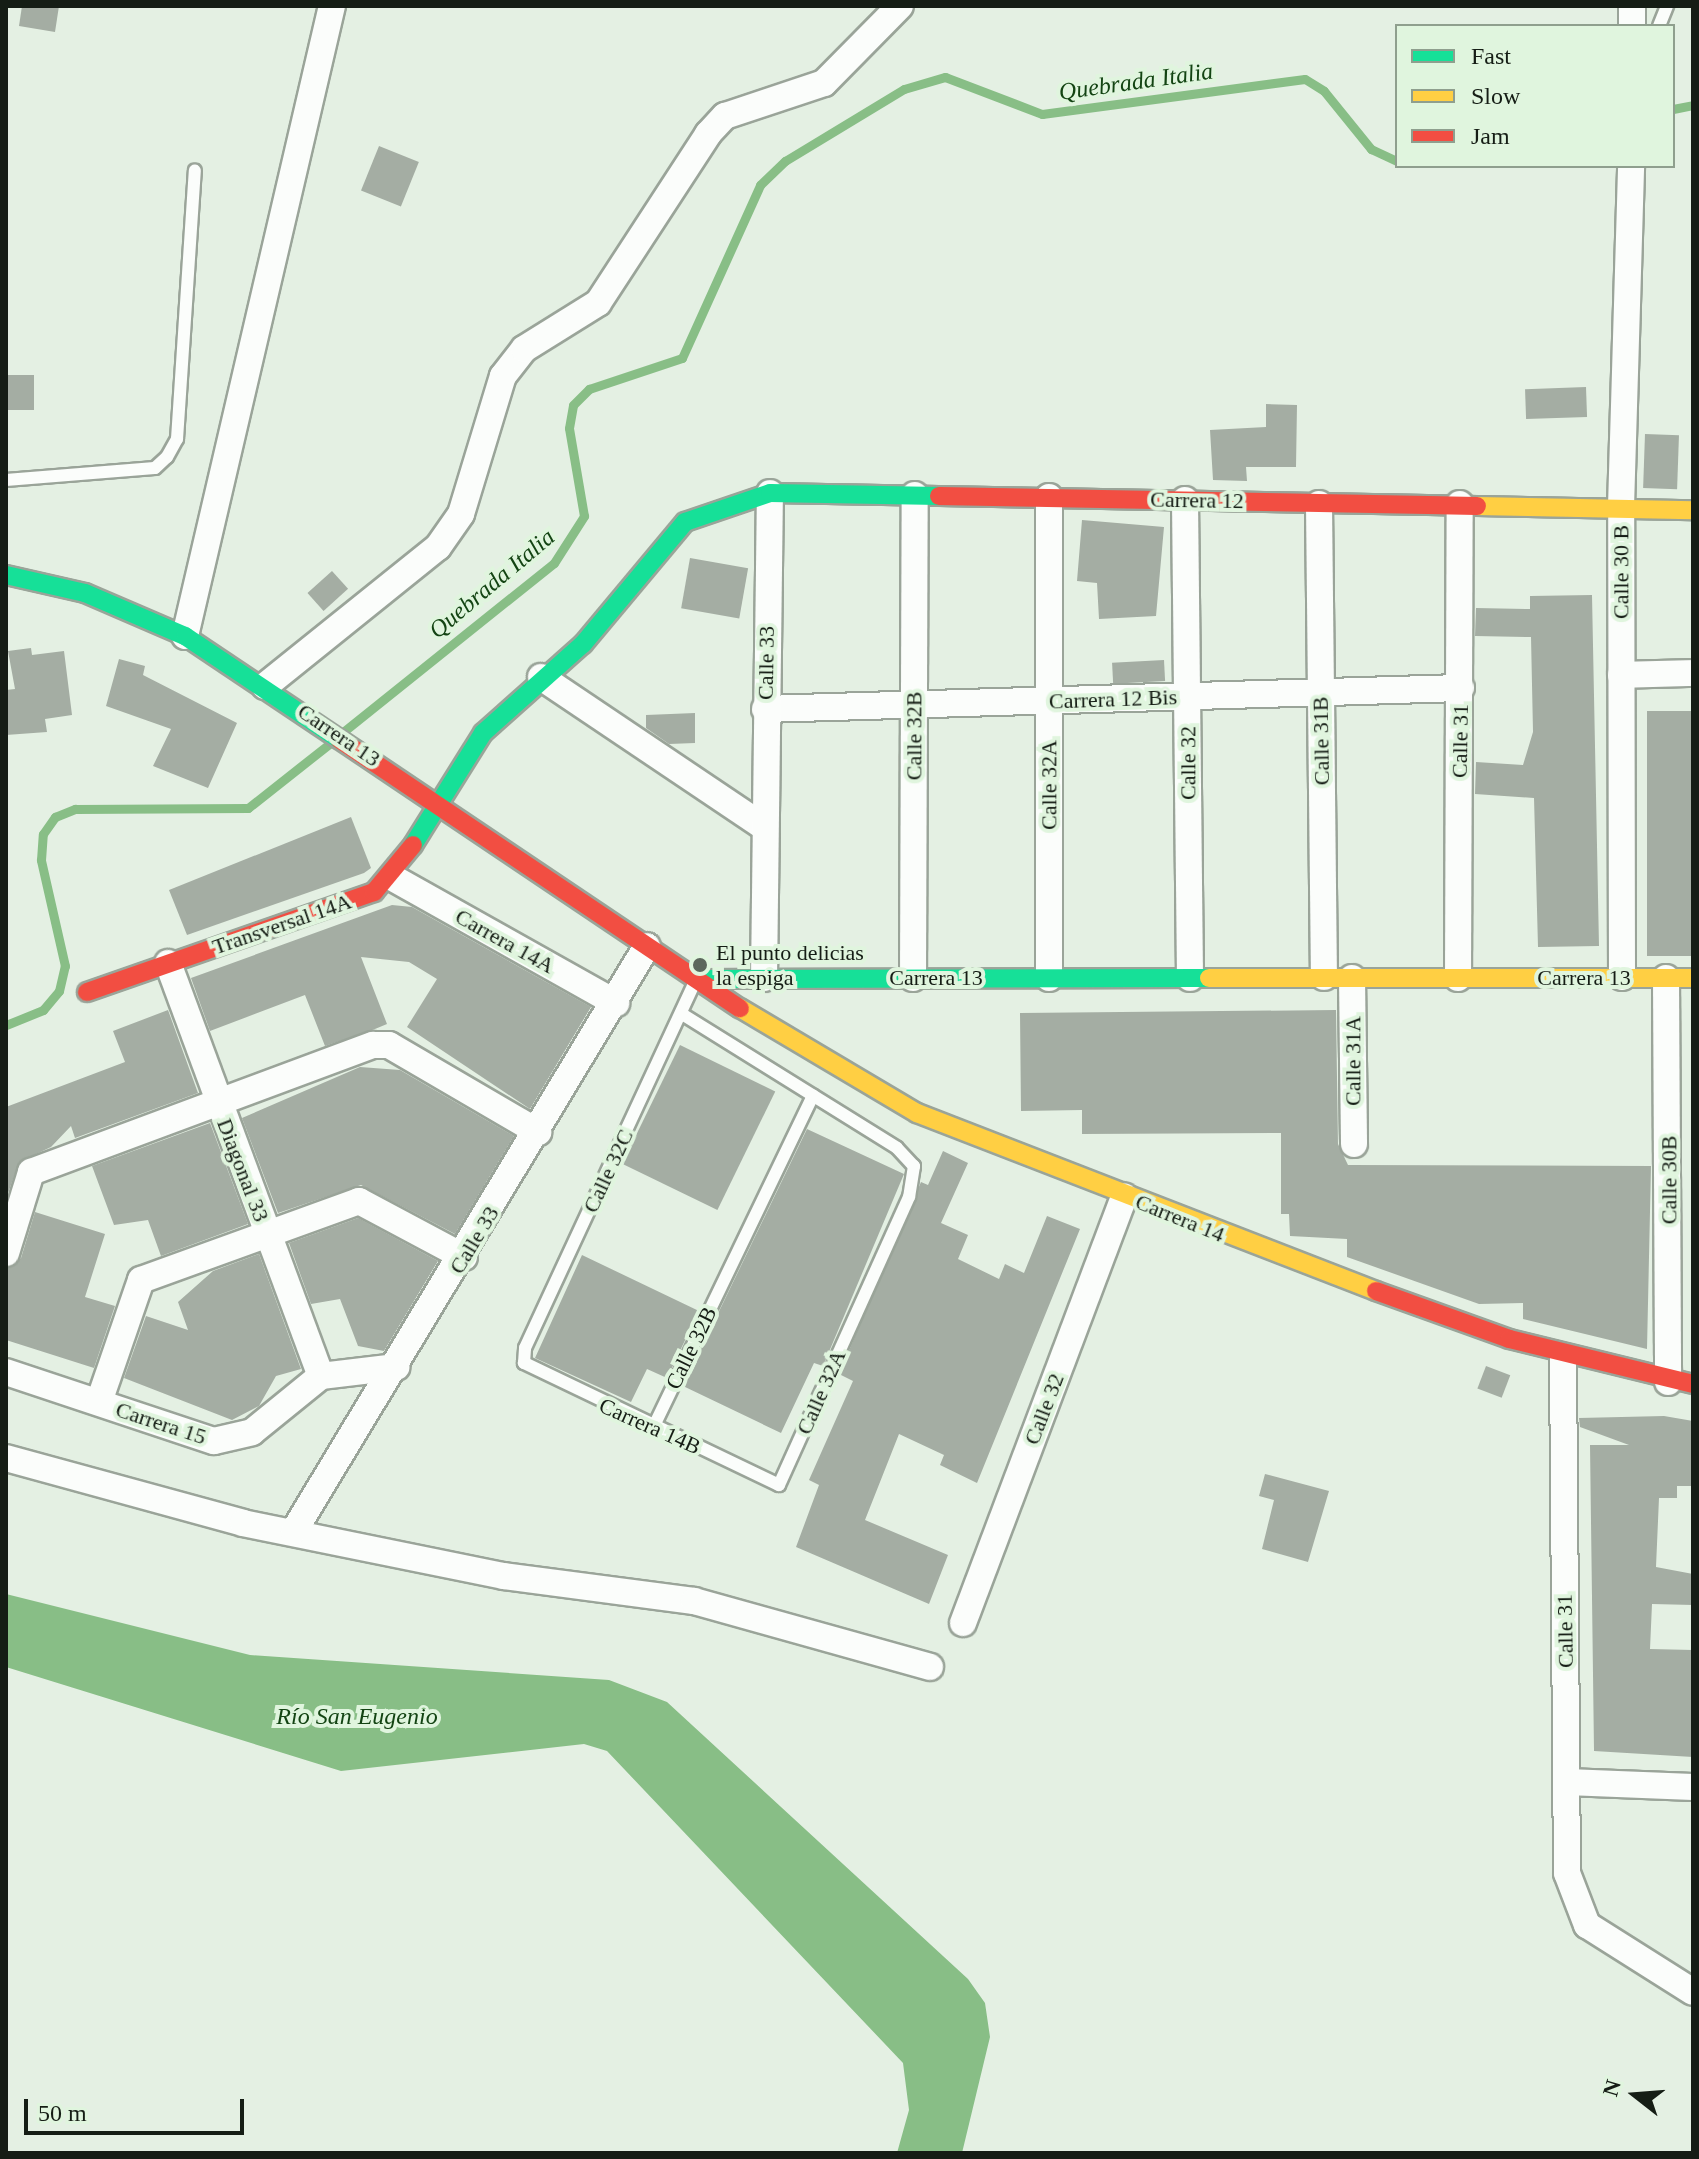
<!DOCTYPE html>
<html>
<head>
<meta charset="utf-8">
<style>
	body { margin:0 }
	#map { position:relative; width:1699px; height:2159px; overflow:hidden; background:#e4f0e3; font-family:"Times New Roman",serif }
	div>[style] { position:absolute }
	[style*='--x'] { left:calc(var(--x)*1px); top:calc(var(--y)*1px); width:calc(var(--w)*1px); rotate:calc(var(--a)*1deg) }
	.water>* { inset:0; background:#88be86 }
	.stream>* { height:9px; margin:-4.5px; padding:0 4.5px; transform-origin:4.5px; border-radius:4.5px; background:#88be86 }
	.building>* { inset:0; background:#a4ada3; transform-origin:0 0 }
	.roads { filter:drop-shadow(2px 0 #9aa499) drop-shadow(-2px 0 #9aa499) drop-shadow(0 2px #9aa499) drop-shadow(0 -2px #9aa499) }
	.lane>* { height:12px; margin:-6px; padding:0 6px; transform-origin:6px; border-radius:6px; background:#fbfdfb }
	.street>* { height:26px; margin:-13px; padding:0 13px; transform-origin:13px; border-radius:13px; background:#fbfdfb }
	.fast>* { height:18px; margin:-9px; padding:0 9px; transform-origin:9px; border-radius:9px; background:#16e098 }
	.slow>* { height:18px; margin:-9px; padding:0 9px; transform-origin:9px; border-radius:9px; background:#ffcf43 }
	.jam>* { height:18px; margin:-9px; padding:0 9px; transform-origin:9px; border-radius:9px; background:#f24e42 }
	.dots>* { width:22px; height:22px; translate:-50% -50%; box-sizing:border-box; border:4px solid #e0f5de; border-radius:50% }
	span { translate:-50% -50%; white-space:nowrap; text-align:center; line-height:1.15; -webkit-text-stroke:8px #e0f5de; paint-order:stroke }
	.street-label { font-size:22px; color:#151d15 }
	.poi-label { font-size:22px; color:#151d15 }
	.left { translate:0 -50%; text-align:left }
	.water-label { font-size:24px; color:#134413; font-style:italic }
	.frame { position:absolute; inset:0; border:8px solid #151d15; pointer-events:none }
	.legend { position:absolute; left:1395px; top:24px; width:280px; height:144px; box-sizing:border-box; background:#e0f5de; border:2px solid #8f9f8e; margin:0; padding:10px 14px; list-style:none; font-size:24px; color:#151d15 }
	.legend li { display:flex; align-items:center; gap:16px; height:40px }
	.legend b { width:40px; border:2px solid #8f9f8e }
	.north { position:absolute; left:1595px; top:2055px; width:80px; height:80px; -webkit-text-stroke:6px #e0f5de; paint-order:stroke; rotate:287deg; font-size:22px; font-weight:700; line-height:32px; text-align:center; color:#151d15 }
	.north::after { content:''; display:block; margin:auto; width:28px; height:36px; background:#151d15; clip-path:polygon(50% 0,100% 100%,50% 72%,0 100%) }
	.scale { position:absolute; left:24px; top:2099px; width:220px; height:36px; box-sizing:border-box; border:4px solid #151d15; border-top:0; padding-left:10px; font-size:24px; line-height:28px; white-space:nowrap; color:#151d15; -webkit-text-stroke:6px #e0f5de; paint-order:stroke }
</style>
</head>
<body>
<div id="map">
	<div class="water">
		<i style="clip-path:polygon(6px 1594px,250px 1655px,609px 1680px,667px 1702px,968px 1979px,985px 2003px,990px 2037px,962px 2153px,897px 2153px,909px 2110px,903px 2063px,607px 1751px,584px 1744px,341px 1771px,6px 1667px)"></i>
	</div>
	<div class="stream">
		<i style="--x:1673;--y:109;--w:20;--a:-11"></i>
		<i style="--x:343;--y:732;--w:270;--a:-38.7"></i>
		<i style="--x:554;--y:563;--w:56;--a:-57.4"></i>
		<i style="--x:584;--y:516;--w:89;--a:-99.7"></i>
		<i style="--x:569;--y:428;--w:23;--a:-80"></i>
		<i style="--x:573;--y:405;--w:23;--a:-45"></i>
		<i style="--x:589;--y:389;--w:98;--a:-18.4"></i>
		<i style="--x:682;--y:358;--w:190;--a:-65.7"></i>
		<i style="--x:760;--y:185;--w:35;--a:-44"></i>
		<i style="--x:785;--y:161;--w:139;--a:-31.2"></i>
		<i style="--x:904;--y:89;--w:43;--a:-16.3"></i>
		<i style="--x:945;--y:77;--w:104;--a:20.9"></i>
		<i style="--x:1042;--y:114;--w:265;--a:-7.6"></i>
		<i style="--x:1305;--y:79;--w:22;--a:32"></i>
		<i style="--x:1324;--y:91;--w:75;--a:51"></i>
		<i style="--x:1371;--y:149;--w:29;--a:25"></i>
		<i style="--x:6;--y:1025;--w:40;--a:-22"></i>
		<i style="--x:43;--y:1010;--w:25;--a:-50"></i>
		<i style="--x:59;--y:991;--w:26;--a:-77"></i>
		<i style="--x:65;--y:966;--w:109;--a:-102.8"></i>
		<i style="--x:41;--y:860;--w:26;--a:-86"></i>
		<i style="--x:43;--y:834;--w:21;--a:-55"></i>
		<i style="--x:55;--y:817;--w:22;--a:-22"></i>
		<i style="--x:75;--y:809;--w:173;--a:-0.3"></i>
		<i style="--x:248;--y:808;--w:103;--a:-38.3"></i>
	</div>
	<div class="building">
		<i style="clip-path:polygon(22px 6px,59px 6px,55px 32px,19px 26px)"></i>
		<i style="left:379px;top:146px;width:43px;height:48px;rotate:22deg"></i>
		<i style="left:6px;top:375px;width:28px;height:35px"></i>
		<i style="left:1586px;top:387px;width:30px;height:61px;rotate:88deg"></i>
		<i style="clip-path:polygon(1266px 404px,1297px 405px,1296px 467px,1246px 467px,1247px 481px,1213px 480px,1210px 430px,1266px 427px)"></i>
		<i style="left:1645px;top:434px;width:34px;height:54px;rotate:2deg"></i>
		<i style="clip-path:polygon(1082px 520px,1164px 527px,1156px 616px,1099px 619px,1097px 583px,1077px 581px)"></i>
		<i style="left:690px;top:558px;width:59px;height:51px;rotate:10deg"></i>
		<i style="left:332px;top:571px;width:24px;height:33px;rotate:48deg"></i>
		<i style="clip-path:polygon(1592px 595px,1599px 946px,1538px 947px,1534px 798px,1475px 794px,1476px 762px,1523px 765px,1533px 732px,1531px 637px,1475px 636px,1476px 608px,1530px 609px,1530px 596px)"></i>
		<i style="clip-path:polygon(31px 648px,32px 655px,64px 651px,72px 715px,45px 719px,47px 732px,6px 735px,6px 690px,15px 689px,8px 651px)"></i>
		<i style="clip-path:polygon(119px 659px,145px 666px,143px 675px,237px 723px,208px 788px,153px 766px,171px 729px,106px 706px)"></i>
		<i style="left:1164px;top:660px;width:21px;height:52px;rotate:87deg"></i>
		<i style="left:1693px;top:711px;width:245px;height:46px;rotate:90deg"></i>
		<i style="clip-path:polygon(695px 713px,695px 743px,669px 744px,646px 728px,646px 715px)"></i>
		<i style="clip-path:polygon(351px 817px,371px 868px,364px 873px,187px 935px,169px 890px)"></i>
		<i style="clip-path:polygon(392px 905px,412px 907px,591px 1007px,530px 1109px,407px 1027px,437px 979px,409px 962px,361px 957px,387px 1024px,375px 1029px,325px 1046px,305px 995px,210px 1031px,191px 978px)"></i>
		<i style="clip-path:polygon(168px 1010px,198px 1093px,75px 1138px,71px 1126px,51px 1147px,19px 1162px,6px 1199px,6px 1107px,125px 1062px,113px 1031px)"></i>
		<i style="clip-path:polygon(1336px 1010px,1338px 1144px,1348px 1165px,1651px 1166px,1647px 1349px,1523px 1319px,1523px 1303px,1479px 1304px,1347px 1257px,1347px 1239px,1290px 1236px,1289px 1214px,1281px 1214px,1281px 1133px,1082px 1134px,1082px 1110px,1021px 1111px,1020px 1013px)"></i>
		<i style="left:680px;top:1045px;width:106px;height:132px;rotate:26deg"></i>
		<i style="clip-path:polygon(360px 1067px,400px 1070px,514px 1136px,455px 1234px,361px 1185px,278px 1213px,242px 1118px)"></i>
		<i style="clip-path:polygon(210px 1123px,248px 1224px,161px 1256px,148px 1220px,114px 1225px,92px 1166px)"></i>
		<i style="clip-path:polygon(807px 1129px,904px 1174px,823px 1366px,814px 1363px,781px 1433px,683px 1386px)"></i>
		<i style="clip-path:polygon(943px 1151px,968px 1163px,941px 1223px,968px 1235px,958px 1259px,999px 1279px,1005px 1264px,1024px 1273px,1047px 1216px,1080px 1229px,977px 1483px,940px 1465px,944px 1455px,899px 1434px,865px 1520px,948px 1555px,929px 1604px,796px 1547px,819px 1485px,809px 1480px,853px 1381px,839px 1374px,921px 1182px,928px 1185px)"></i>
		<i style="clip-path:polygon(35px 1212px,105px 1234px,85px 1297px,115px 1306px,94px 1368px,6px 1340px,6px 1269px,21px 1258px)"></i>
		<i style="clip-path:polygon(358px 1218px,438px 1261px,384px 1351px,358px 1346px,340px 1299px,311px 1304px,289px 1243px)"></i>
		<i style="clip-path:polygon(259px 1254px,301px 1369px,276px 1376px,259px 1406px,232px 1420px,124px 1378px,146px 1316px,188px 1330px,178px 1302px,213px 1271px)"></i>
		<i style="clip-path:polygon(582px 1255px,699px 1311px,667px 1378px,647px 1369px,631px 1402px,535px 1358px)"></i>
		<i style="left:1486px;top:1366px;width:26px;height:24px;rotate:21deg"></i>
		<i style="clip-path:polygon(1664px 1416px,1693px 1421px,1693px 1486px,1677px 1486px,1677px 1498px,1659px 1498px,1656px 1567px,1693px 1574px,1693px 1605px,1652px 1604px,1650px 1649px,1693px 1650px,1693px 1757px,1594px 1751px,1590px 1445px,1629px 1445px,1580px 1427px,1579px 1418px)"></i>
		<i style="clip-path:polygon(1265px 1474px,1329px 1491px,1308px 1562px,1262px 1549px,1274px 1500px,1259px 1496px)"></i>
	</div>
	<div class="roads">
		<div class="lane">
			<i style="--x:1659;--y:26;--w:22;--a:-68"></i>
			<i style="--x:6;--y:480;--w:149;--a:-4.6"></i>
			<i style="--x:155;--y:468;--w:16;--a:-43"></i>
			<i style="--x:167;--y:457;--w:21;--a:-61"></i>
			<i style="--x:177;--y:439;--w:269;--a:-86.2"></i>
			<i style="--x:682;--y:1014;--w:253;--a:31.9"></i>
			<i style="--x:897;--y:1148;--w:25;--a:47"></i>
			<i style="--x:914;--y:1166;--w:31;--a:99"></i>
			<i style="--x:909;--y:1197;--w:316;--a:114.3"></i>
			<i style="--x:779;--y:1485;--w:283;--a:-154.4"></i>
			<i style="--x:524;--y:1363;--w:15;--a:-86"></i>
			<i style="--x:525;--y:1348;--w:401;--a:-65.1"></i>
			<i style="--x:653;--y:1428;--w:369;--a:-64.3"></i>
		</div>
		<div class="street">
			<i style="--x:1632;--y:6;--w:20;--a:90"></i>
			<i style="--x:1049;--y:497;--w:481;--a:90"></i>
			<i style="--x:1185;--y:500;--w:478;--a:89.4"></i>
			<i style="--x:1319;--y:504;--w:473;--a:89.4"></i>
			<i style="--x:185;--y:636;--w:647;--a:-76.87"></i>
			<i style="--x:1621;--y:675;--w:72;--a:-1.6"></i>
			<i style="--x:541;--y:677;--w:267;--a:33.9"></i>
			<i style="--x:265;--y:686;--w:222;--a:-38.8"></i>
			<i style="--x:438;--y:547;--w:40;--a:-55.1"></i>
			<i style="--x:461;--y:514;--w:144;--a:-73.1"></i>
			<i style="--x:503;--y:376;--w:34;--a:-52"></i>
			<i style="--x:524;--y:349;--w:87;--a:-31.9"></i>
			<i style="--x:598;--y:303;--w:202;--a:-56.9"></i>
			<i style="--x:708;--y:134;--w:25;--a:-47"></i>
			<i style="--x:725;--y:116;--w:104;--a:-18.4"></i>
			<i style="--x:824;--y:83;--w:108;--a:-45.4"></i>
			<i style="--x:765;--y:709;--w:696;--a:-1.73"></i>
			<i style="--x:393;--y:878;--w:256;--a:29.3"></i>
			<i style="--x:168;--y:963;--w:440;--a:69.7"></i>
			<i style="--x:1622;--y:977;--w:470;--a:-90.1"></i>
			<i style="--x:1621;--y:507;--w:341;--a:-88.3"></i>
			<i style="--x:764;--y:978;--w:485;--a:-89.3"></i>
			<i style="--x:913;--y:978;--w:483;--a:-89.8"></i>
			<i style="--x:1352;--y:978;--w:166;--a:89.3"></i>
			<i style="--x:1458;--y:978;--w:474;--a:-89.8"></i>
			<i style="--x:1666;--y:978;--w:404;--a:89.7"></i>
			<i style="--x:6;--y:1253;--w:85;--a:-72.8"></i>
			<i style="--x:31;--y:1172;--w:365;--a:-20.4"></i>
			<i style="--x:373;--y:1045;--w:16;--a:0"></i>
			<i style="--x:389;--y:1045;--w:173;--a:30.3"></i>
			<i style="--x:1563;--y:1357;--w:516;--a:89.56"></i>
			<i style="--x:1567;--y:1873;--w:56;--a:69"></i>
			<i style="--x:1587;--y:1925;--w:125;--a:32.3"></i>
			<i style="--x:6;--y:1372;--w:219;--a:18.4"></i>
			<i style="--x:214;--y:1441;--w:39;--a:-13"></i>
			<i style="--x:252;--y:1432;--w:89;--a:-39.1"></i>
			<i style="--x:321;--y:1376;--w:76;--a:-6.8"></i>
			<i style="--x:99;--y:1402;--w:129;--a:-71"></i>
			<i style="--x:141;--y:1280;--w:232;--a:-19.9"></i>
			<i style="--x:359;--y:1201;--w:119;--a:28.1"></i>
			<i style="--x:6;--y:1458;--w:246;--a:15.3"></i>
			<i style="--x:243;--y:1523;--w:266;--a:11.5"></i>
			<i style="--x:504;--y:1576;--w:192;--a:7.5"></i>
			<i style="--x:694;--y:1601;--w:245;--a:15.6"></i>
			<i style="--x:294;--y:1531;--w:683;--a:-58.89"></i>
			<i style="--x:963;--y:1623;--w:456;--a:-69.3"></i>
			<i style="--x:1567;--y:1782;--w:126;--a:2.3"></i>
		</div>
		<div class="fast">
			<i style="--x:6;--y:575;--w:81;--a:12.8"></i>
			<i style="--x:85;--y:593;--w:109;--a:23.3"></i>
			<i style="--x:185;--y:636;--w:185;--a:33.8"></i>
			<i style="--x:413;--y:845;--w:132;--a:-58"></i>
			<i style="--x:483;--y:733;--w:134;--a:-41.7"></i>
			<i style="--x:583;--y:644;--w:159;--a:-50.1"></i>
			<i style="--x:685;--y:522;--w:90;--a:-18.8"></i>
			<i style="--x:770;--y:493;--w:169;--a:1"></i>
			<i style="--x:697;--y:979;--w:512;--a:-0.11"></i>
		</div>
		<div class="slow">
			<i style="--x:1477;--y:506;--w:216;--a:1.1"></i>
			<i style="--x:1209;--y:978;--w:484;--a:0"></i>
			<i style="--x:740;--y:1008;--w:206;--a:30.7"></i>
			<i style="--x:917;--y:1113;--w:492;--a:21.2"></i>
		</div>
		<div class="jam">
			<i style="--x:939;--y:496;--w:538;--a:1.06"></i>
			<i style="--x:339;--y:739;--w:483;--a:33.9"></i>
			<i style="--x:87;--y:992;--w:304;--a:-19.2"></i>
			<i style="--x:374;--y:892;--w:61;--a:-50.3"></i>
			<i style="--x:1376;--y:1291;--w:141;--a:19.8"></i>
			<i style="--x:1509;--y:1339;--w:189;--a:13.7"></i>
		</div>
	</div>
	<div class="dots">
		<i style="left:700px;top:965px;background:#5d675d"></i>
	</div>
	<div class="street-label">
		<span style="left:1197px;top:500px;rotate:1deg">Carrera 12</span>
		<span style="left:1621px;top:572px;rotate:-90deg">Calle 30 B</span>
		<span style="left:766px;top:663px;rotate:-89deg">Calle 33</span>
		<span style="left:1113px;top:699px;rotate:-2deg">Carrera 12 Bis</span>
		<span style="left:339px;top:735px;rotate:34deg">Carrera 13</span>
		<span style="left:914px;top:736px;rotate:-90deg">Calle 32B</span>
		<span style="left:1321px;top:741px;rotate:-91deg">Calle 31B</span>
		<span style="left:1460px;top:741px;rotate:-89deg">Calle 31</span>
		<span style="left:1188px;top:763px;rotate:-90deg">Calle 32</span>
		<span style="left:1049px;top:785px;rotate:-90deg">Calle 32A</span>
		<span style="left:282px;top:924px;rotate:-19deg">Transversal 14A</span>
		<span style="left:505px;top:941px;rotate:29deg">Carrera 14A</span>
		<span style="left:936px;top:978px">Carrera 13</span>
		<span style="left:1584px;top:978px">Carrera 13</span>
		<span style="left:1353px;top:1061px;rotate:-90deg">Calle 31A</span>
		<span style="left:243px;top:1170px;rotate:69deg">Diagonal 33</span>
		<span style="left:608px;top:1171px;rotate:-65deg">Calle 32C</span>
		<span style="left:1669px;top:1180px;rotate:-90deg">Calle 30B</span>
		<span style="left:1180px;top:1218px;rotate:22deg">Carrera 14</span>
		<span style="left:474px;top:1240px;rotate:-59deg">Calle 33</span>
		<span style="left:691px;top:1348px;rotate:-64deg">Calle 32B</span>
		<span style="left:821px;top:1392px;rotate:-66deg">Calle 32A</span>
		<span style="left:1044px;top:1409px;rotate:-69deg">Calle 32</span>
		<span style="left:161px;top:1423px;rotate:18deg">Carrera 15</span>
		<span style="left:650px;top:1426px;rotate:24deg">Carrera 14B</span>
		<span style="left:1565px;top:1631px;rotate:-91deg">Calle 31</span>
	</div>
	<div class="poi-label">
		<span class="left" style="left:716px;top:965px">El punto delicias<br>la espiga</span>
	</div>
	<div class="water-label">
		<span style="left:1136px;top:82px;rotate:-8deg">Quebrada Italia</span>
		<span style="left:492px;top:584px;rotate:-40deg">Quebrada Italia</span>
		<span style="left:357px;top:1717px">Río San Eugenio</span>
	</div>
	<div class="frame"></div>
	<ul class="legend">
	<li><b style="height:10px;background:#16e098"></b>Fast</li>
	<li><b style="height:10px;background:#ffcf43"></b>Slow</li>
	<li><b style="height:10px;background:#f24e42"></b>Jam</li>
	</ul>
	<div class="north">N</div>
	<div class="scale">50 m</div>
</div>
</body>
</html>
